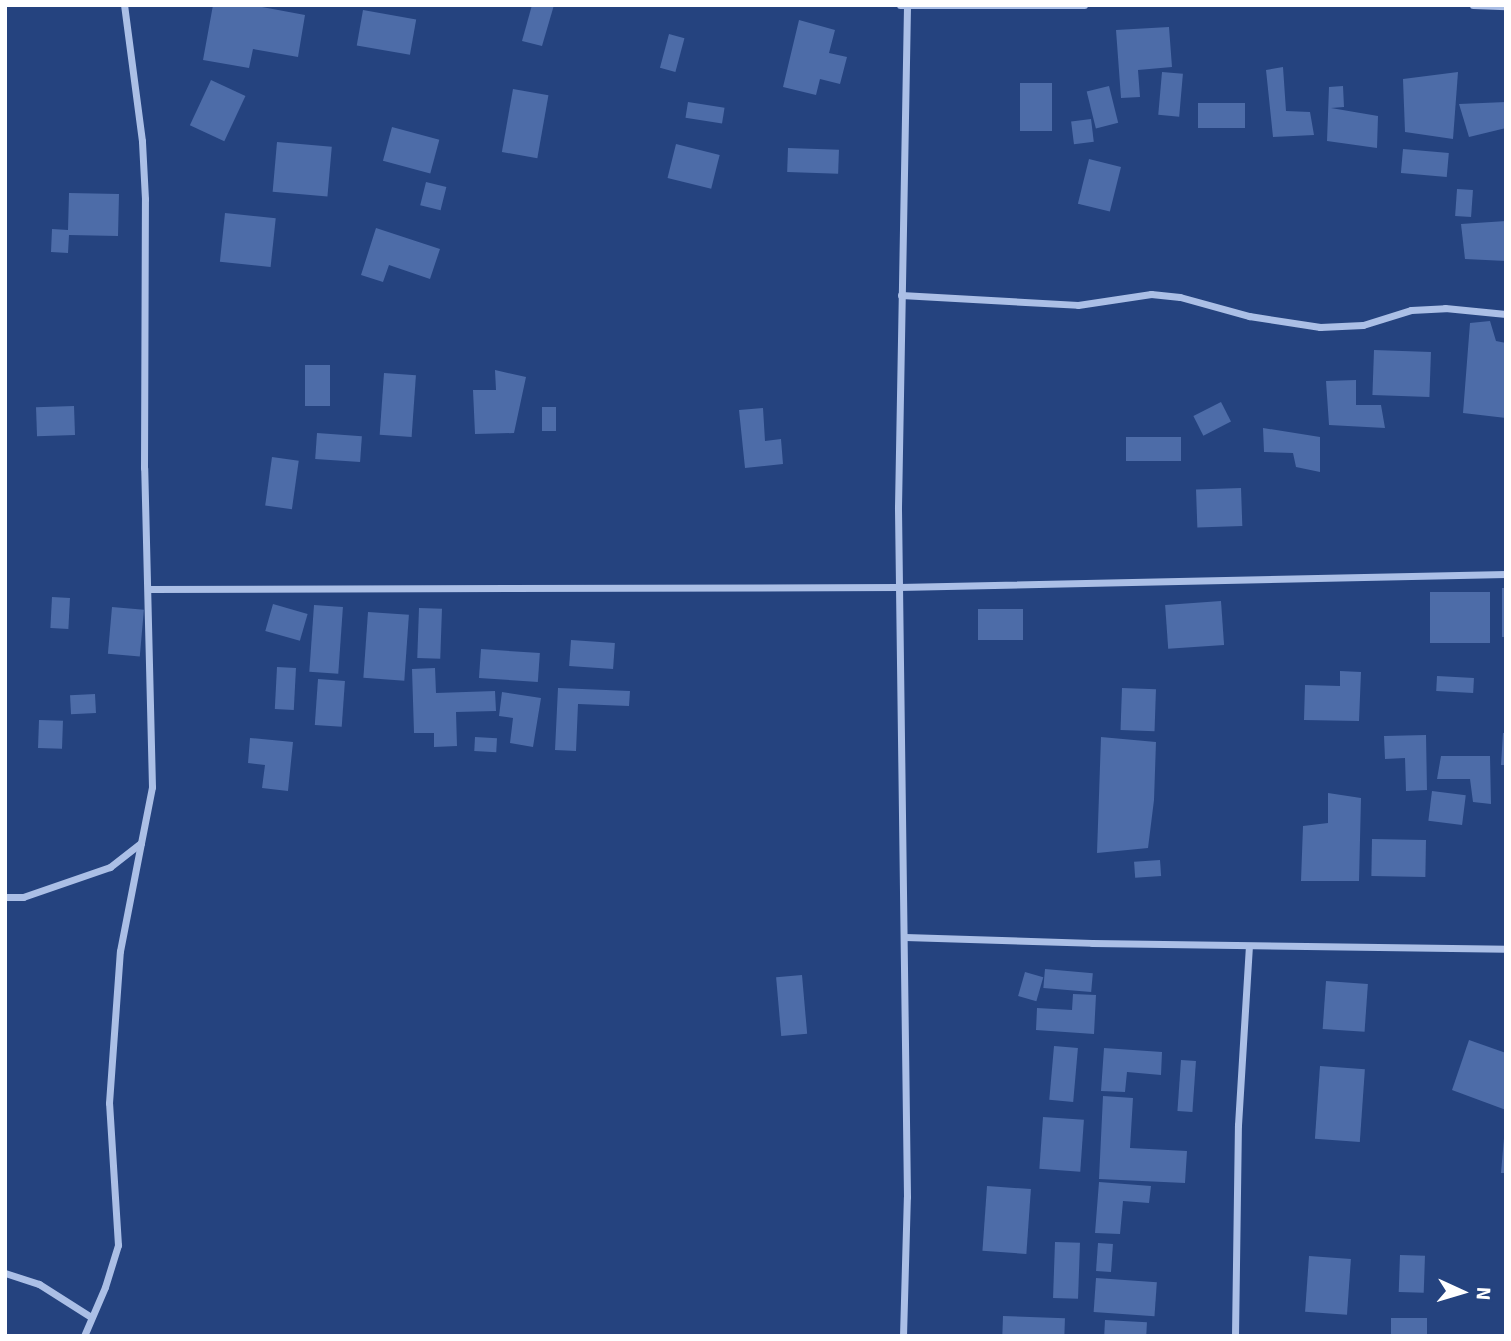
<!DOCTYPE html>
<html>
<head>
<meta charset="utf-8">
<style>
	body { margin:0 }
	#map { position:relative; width:1511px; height:1341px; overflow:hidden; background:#25437f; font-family:Signika,sans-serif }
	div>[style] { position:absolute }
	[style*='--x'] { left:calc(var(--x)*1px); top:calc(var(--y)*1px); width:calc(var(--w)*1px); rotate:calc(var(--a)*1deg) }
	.building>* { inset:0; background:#4d6ca8; transform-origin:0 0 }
	.minor>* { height:7px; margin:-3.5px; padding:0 3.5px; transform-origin:3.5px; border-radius:3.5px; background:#abbfe6 }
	span { translate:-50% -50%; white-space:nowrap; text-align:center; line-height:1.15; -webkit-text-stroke:5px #25437f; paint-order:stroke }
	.frame { position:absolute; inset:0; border:7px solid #fff; pointer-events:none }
	.north { position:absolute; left:1427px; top:1257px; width:70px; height:70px; -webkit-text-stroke:5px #25437f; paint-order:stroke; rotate:94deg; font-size:19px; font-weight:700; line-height:28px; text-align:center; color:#fff }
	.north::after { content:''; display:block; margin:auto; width:24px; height:32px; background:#fff; clip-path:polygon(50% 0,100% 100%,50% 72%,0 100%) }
</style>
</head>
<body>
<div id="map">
	<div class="building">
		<i style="clip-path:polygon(213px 5px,251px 5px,305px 15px,298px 57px,253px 49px,249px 68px,203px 60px)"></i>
		<i style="clip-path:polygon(532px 5px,554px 5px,542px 46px,522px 41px)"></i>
		<i style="left:363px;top:10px;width:54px;height:36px;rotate:10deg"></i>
		<i style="clip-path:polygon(799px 20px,835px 30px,829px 53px,847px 57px,840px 84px,820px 79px,816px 95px,783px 87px)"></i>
		<i style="clip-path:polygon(1169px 27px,1172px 67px,1138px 70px,1140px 97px,1121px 98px,1116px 30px)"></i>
		<i style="left:669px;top:34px;width:16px;height:35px;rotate:15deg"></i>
		<i style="clip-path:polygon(1283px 67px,1286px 111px,1310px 112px,1314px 135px,1273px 137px,1266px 70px)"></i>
		<i style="left:1162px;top:72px;width:21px;height:43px;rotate:5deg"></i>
		<i style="clip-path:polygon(1458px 72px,1453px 139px,1405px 132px,1403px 79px)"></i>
		<i style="left:211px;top:80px;width:38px;height:50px;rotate:25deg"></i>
		<i style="left:1020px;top:83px;width:32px;height:48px"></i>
		<i style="left:1109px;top:86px;width:38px;height:23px;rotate:76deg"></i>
		<i style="clip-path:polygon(1343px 86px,1344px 107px,1331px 108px,1378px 116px,1377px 148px,1327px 141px,1329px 87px)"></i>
		<i style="left:513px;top:89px;width:36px;height:64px;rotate:10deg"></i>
		<i style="left:688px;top:102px;width:37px;height:16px;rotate:9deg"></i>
		<i style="clip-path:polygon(1506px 102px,1506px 128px,1469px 137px,1459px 104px)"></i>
		<i style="left:1198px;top:103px;width:47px;height:25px"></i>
		<i style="left:1091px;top:119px;width:23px;height:20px;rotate:83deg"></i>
		<i style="left:392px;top:127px;width:49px;height:35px;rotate:15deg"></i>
		<i style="left:277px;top:142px;width:55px;height:50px;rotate:5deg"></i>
		<i style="left:676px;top:144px;width:45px;height:35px;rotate:14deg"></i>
		<i style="left:788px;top:148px;width:51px;height:24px;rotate:2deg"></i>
		<i style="left:1403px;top:149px;width:46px;height:24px;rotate:5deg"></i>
		<i style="left:1089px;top:159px;width:33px;height:46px;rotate:14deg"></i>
		<i style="left:426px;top:182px;width:21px;height:24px;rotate:14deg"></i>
		<i style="left:1457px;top:189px;width:16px;height:27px;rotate:4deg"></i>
		<i style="clip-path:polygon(69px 193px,119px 194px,118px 236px,69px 235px,68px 253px,51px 252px,52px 229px,68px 230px)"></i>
		<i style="left:225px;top:213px;width:51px;height:49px;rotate:6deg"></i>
		<i style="clip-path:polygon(1506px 221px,1506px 261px,1465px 259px,1461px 224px)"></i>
		<i style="clip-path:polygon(376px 228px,440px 249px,430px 279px,389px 265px,383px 282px,361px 275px)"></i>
		<i style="clip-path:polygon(1490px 321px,1496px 341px,1506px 343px,1506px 418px,1463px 413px,1470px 323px)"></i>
		<i style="left:1374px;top:350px;width:57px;height:45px;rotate:2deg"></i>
		<i style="left:305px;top:365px;width:25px;height:41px"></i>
		<i style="clip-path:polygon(495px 370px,526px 377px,514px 433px,475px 434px,473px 390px,496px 390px)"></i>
		<i style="left:384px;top:373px;width:32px;height:62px;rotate:4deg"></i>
		<i style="clip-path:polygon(1356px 380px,1356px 405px,1381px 405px,1385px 428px,1329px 425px,1326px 381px)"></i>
		<i style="left:1221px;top:402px;width:22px;height:31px;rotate:63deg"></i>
		<i style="left:74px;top:406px;width:29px;height:38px;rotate:88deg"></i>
		<i style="left:542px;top:407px;width:14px;height:24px"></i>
		<i style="clip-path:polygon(763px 408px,765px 441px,781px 439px,783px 464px,745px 468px,739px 410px)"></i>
		<i style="clip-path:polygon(1263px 428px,1320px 437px,1320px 472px,1296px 467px,1293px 453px,1264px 452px)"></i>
		<i style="left:317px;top:433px;width:45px;height:26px;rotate:4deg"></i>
		<i style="left:1181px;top:437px;width:24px;height:55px;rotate:90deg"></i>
		<i style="left:272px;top:457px;width:27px;height:49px;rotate:8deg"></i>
		<i style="left:1241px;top:488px;width:38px;height:45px;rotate:88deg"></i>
		<i style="left:1502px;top:588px;width:4px;height:49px"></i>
		<i style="left:1430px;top:592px;width:60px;height:51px"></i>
		<i style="left:52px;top:597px;width:18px;height:31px;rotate:3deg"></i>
		<i style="left:1221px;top:601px;width:44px;height:56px;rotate:86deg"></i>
		<i style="left:273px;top:604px;width:36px;height:28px;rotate:16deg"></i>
		<i style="left:314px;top:605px;width:29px;height:67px;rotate:4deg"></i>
		<i style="left:112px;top:607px;width:32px;height:47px;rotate:5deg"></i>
		<i style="left:419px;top:608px;width:23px;height:50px;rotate:2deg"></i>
		<i style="left:1023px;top:609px;width:31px;height:45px;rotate:90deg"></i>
		<i style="left:368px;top:612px;width:41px;height:66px;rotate:4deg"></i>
		<i style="left:571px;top:640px;width:44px;height:26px;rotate:4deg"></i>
		<i style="left:481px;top:649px;width:59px;height:29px;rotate:4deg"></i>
		<i style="left:277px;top:667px;width:19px;height:42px;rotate:3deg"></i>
		<i style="clip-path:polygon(435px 668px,436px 693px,495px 691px,496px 711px,456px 712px,457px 746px,434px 747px,434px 733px,414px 733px,412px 669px)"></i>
		<i style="clip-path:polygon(1340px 671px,1361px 672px,1359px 721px,1304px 720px,1305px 685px,1340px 686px)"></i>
		<i style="left:1437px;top:676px;width:37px;height:15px;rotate:3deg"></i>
		<i style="left:318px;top:679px;width:27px;height:46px;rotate:4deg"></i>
		<i style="clip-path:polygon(558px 688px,630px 691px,629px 706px,578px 704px,576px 751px,555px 750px)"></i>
		<i style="left:1122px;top:688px;width:34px;height:42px;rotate:2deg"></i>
		<i style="clip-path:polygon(502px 692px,541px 698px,533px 747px,510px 743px,513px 718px,499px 716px)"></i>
		<i style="left:95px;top:694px;width:19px;height:25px;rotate:87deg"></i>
		<i style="left:39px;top:720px;width:24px;height:28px;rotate:2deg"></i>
		<i style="clip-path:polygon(1503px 733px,1506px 733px,1506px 765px,1501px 765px)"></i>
		<i style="clip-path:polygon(1426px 735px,1427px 790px,1406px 791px,1405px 758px,1385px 759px,1384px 736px)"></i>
		<i style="left:475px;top:737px;width:22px;height:14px;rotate:3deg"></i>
		<i style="clip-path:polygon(1101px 737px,1156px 742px,1154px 800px,1148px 848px,1097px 853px)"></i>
		<i style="clip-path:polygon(250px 738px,293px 742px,288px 791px,262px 788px,265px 765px,248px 763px)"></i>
		<i style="clip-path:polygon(1441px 756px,1490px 756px,1491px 804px,1473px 802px,1470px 779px,1437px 779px)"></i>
		<i style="left:1432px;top:791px;width:34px;height:30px;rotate:7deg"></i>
		<i style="clip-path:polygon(1328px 793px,1361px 798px,1359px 881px,1301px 881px,1303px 826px,1328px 823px)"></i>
		<i style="left:1372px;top:839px;width:54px;height:37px;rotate:1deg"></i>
		<i style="left:1160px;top:860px;width:16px;height:26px;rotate:86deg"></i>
		<i style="left:1045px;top:969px;width:48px;height:19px;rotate:5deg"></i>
		<i style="left:1025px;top:972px;width:19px;height:25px;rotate:16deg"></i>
		<i style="left:802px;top:975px;width:59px;height:26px;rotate:85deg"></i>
		<i style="left:1326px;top:981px;width:42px;height:48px;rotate:4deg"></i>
		<i style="clip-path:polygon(1073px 994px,1096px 995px,1094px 1034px,1036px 1030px,1037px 1008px,1072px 1010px)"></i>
		<i style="clip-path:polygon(1469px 1040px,1506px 1053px,1506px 1110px,1452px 1090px)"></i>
		<i style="left:1054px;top:1046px;width:24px;height:54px;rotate:5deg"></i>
		<i style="clip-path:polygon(1104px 1048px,1162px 1052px,1161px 1075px,1127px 1072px,1125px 1092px,1101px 1091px)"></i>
		<i style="left:1181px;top:1060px;width:15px;height:51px;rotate:4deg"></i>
		<i style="left:1320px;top:1066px;width:45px;height:73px;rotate:4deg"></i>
		<i style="clip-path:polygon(1103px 1096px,1133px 1098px,1130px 1148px,1187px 1151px,1185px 1183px,1099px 1179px)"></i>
		<i style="left:1043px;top:1117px;width:41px;height:52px;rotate:4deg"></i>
		<i style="clip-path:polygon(1504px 1138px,1506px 1138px,1506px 1173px,1501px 1173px)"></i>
		<i style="clip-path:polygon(1099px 1182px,1151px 1186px,1149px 1203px,1123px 1201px,1120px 1234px,1095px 1233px)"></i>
		<i style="left:987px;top:1186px;width:44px;height:65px;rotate:4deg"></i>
		<i style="left:1055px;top:1242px;width:25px;height:56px;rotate:2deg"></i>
		<i style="left:1098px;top:1243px;width:15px;height:28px;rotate:4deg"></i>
		<i style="left:1400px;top:1255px;width:25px;height:37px;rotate:2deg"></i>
		<i style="left:1309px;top:1256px;width:42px;height:56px;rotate:4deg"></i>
		<i style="left:1096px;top:1278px;width:61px;height:34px;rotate:4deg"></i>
		<i style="left:1003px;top:1316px;width:62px;height:20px;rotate:2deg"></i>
		<i style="left:1427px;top:1318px;width:18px;height:36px;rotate:90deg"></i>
		<i style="left:1105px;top:1320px;width:42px;height:16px;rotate:3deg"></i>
	</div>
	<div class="minor">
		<i style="--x:900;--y:5;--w:184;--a:0"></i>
		<i style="--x:1473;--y:5;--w:33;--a:2"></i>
		<i style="--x:901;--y:295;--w:177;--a:3.2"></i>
		<i style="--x:1078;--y:305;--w:74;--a:-8.6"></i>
		<i style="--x:1151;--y:294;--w:29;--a:6"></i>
		<i style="--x:1180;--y:297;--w:72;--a:15.4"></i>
		<i style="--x:1249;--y:316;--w:72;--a:8.8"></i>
		<i style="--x:1320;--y:327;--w:43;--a:-2.7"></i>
		<i style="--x:1363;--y:325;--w:50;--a:-17.4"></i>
		<i style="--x:1411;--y:310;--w:34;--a:-3"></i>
		<i style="--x:1445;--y:308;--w:61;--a:5.6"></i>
		<i style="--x:148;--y:589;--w:751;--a:-0.15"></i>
		<i style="--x:899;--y:587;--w:607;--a:-1.23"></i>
		<i style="--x:5;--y:897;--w:18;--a:0"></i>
		<i style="--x:23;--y:897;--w:92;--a:-19"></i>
		<i style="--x:110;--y:867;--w:39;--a:-38"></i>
		<i style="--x:141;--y:843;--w:57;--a:-78.9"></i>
		<i style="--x:152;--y:787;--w:319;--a:-91.4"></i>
		<i style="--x:144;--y:468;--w:269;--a:-89.8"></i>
		<i style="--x:145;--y:199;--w:58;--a:-93"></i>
		<i style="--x:142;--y:141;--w:137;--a:-97.5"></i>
		<i style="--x:905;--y:937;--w:187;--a:1.8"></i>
		<i style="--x:1092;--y:943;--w:414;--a:0.8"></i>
		<i style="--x:5;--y:1273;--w:36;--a:18"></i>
		<i style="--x:39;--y:1284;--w:62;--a:32.4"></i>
		<i style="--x:84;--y:1336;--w:53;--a:-66.8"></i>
		<i style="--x:105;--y:1287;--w:44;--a:-72.8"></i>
		<i style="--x:118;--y:1245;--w:142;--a:-93.6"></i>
		<i style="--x:109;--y:1103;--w:152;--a:-85.9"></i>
		<i style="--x:120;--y:951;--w:110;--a:-79"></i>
		<i style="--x:903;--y:1336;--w:139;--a:-88.4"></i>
		<i style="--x:907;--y:1197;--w:690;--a:-90.75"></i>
		<i style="--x:898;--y:507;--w:502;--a:-88.97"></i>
		<i style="--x:1235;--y:1336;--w:211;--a:-89.2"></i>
		<i style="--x:1238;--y:1125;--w:179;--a:-86.5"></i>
	</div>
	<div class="frame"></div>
	<div class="north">N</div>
</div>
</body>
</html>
